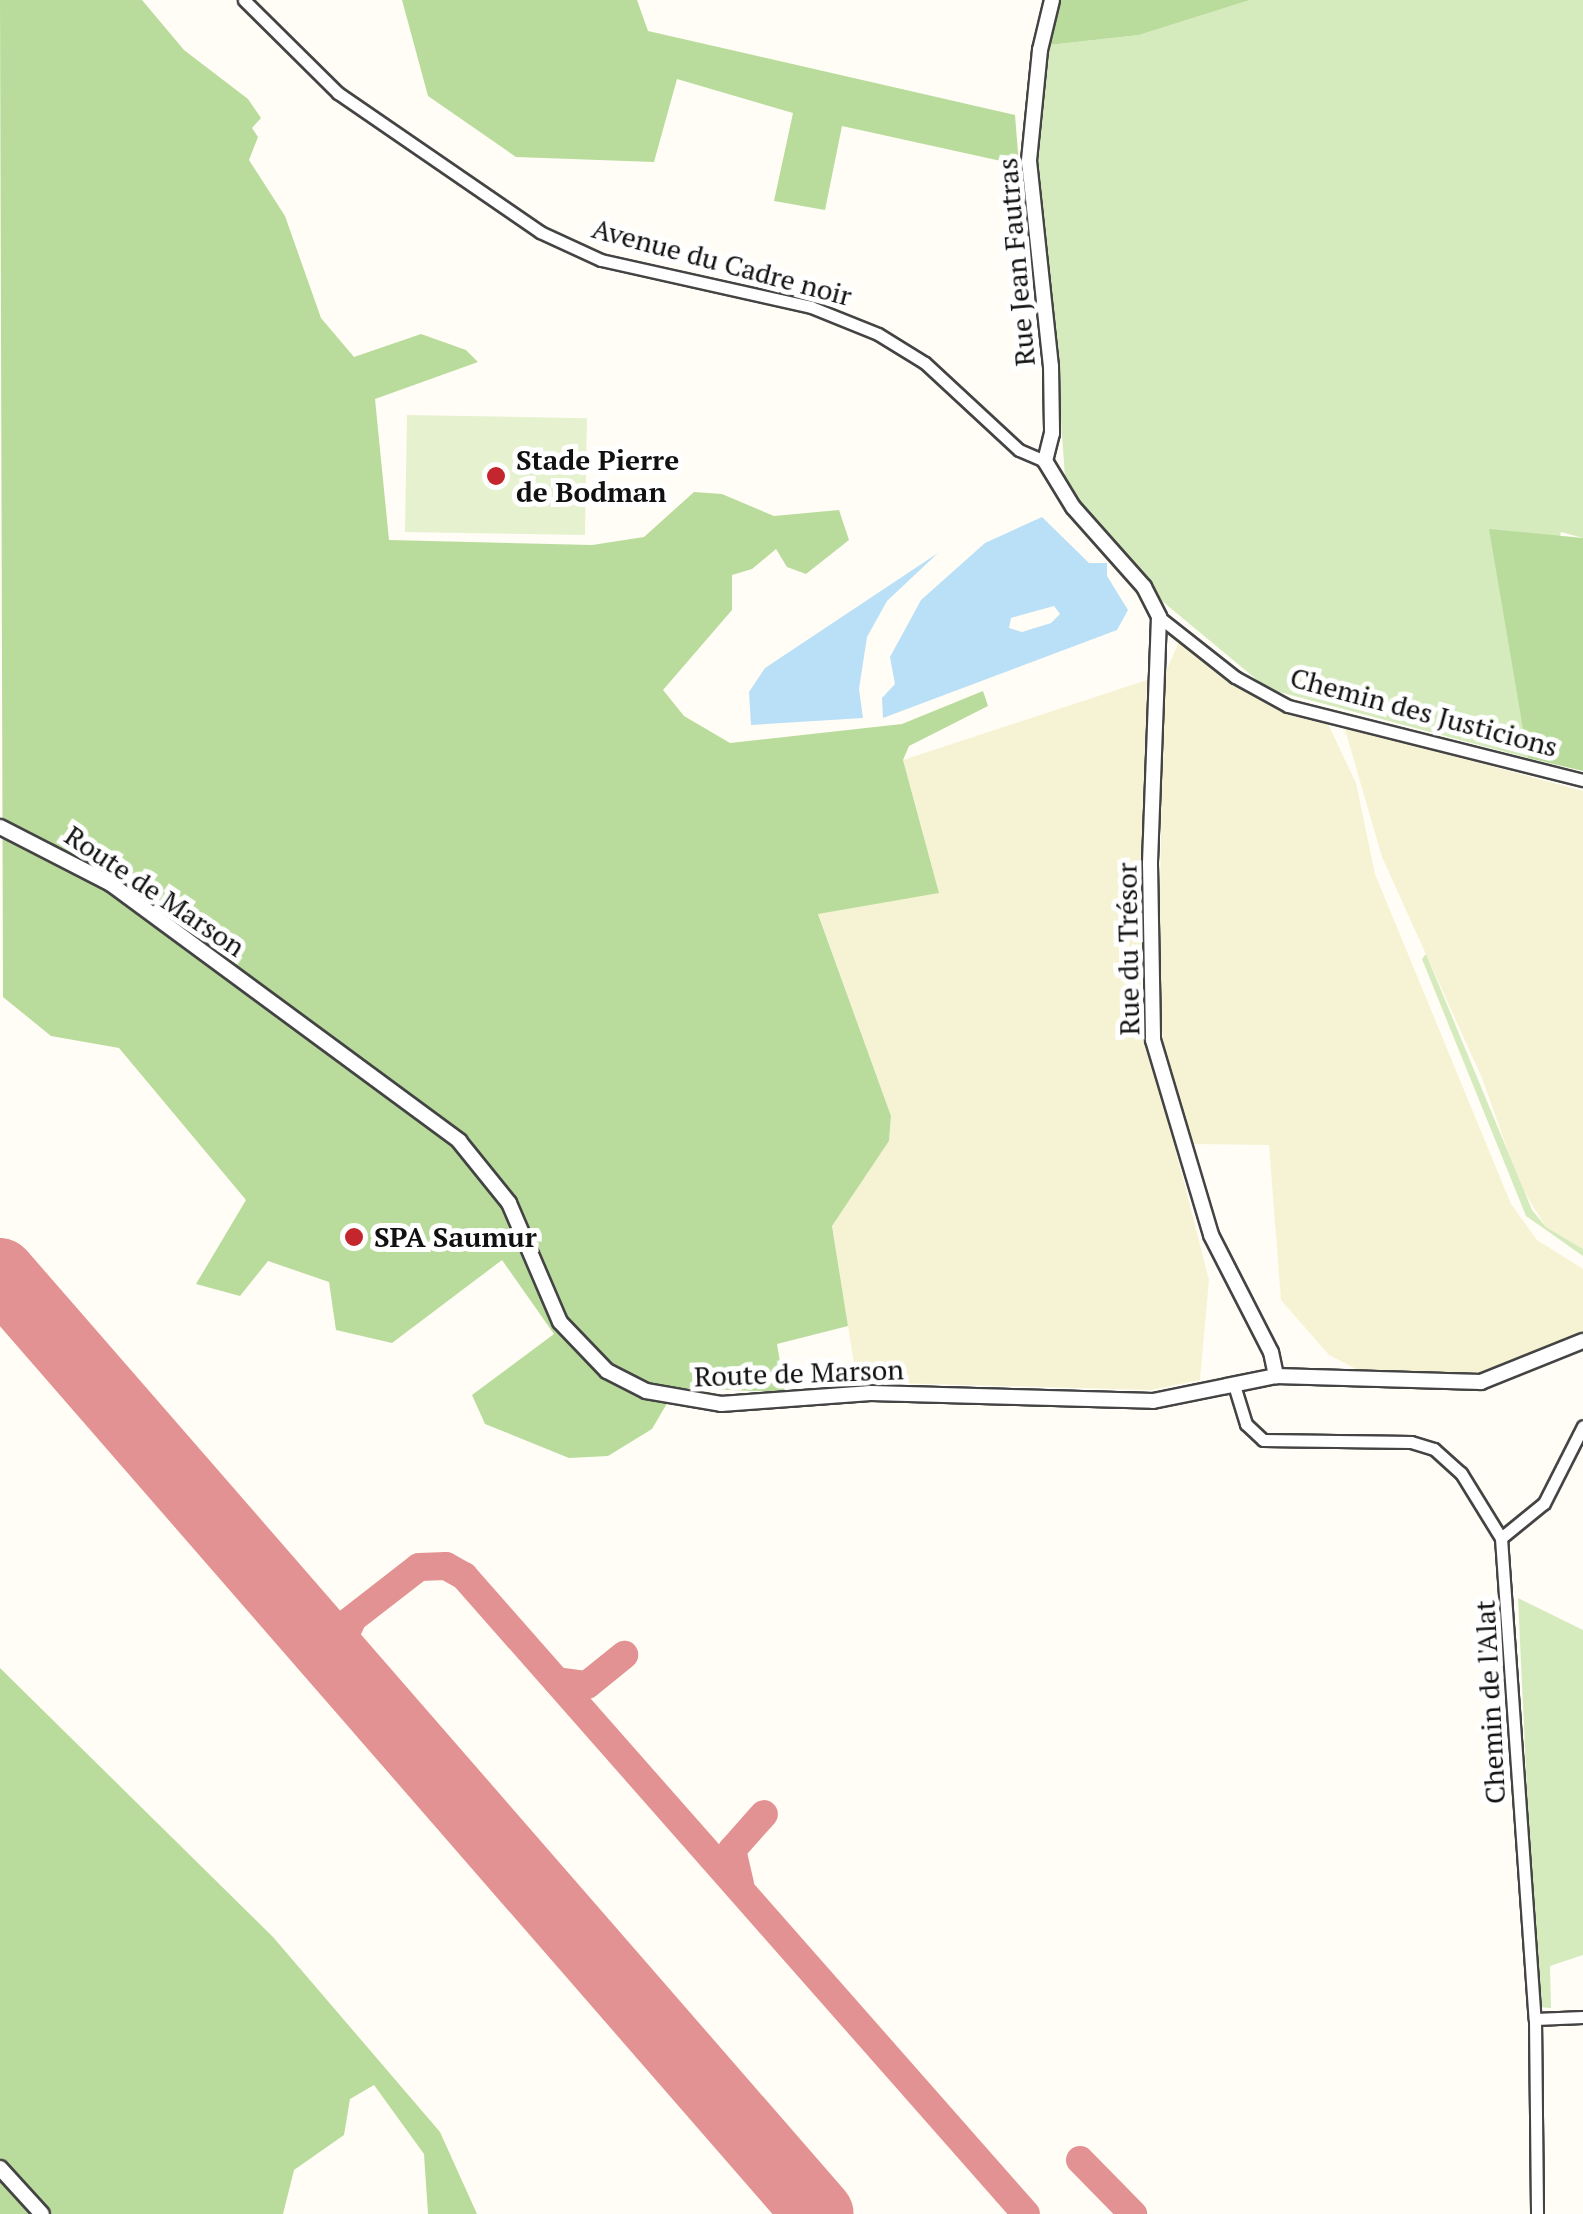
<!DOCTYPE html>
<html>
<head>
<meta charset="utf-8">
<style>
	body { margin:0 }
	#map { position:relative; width:1583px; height:2214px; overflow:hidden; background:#fffdf5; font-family:"PT Serif",serif }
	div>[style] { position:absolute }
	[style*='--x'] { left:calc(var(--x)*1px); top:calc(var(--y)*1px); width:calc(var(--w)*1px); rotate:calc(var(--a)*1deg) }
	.farmland>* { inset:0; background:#f6f3d4 }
	.green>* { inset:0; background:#d5ebbd }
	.forest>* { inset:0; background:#b9dc9c }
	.pitch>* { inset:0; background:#e6f2cf; transform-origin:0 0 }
	.water>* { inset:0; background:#b9e0f7 }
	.taxiway>* { height:28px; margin:-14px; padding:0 14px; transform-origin:14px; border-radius:14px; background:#e29292 }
	.runway>* { height:70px; margin:-35px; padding:0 35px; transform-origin:35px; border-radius:35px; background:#e29292 }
	.roads { filter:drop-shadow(2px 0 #444) drop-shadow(-2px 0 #444) drop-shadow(0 2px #444) drop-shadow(0 -2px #444) }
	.minor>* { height:11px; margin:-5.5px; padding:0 5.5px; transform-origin:5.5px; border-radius:5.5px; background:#fff }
	.tertiary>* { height:14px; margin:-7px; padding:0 7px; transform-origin:7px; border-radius:7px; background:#fff }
	.dots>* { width:28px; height:28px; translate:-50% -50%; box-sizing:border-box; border:5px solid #fff; border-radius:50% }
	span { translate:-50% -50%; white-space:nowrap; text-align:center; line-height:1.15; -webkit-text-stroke:10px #fff; paint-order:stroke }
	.street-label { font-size:28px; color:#111 }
	.poi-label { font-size:28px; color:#111; font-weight:700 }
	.left { translate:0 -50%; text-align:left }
</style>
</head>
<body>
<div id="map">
	<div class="farmland">
		<i style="clip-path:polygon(1179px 642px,1264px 700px,1327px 722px,1356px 783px,1375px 874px,1511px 1204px,1537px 1240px,1583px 1269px,1583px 1335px,1479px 1380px,1362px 1372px,1329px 1355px,1281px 1300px,1269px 1145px,1192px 1144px,1165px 1052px,1158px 999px,1164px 676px)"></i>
		<i style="clip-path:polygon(1147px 680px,1140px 1010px,1209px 1280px,1200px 1380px,1151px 1390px,857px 1382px,832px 1226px,889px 1141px,891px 1116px,818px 913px,939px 893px,903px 760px)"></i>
		<i style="clip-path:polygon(1344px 726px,1583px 791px,1583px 1249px,1546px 1227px,1520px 1185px,1482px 1078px,1382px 857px)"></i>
	</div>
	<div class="green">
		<i style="clip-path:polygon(1250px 0,1583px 0,1583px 538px,1561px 532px,1522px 693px,1528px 758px,1268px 689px,1162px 601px,1076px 500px,1065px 478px,1053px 303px,1035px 176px,1049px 45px,1139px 35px)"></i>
		<i style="clip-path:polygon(1426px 954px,1532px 1210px,1546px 1227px,1583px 1249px,1583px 1256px,1526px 1216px,1422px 959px)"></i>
		<i style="clip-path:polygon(1518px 1598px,1583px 1630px,1583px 1955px,1550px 1966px,1551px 2008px,1537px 2007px)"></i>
	</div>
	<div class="forest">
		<i style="clip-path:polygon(0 0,142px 0,184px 50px,248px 99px,261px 118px,252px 128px,258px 137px,249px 160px,285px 216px,321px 318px,354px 357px,421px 334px,466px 350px,478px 362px,375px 399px,389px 540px,592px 545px,644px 537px,694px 492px,722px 494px,774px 516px,839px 510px,849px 540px,806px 574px,787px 567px,776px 549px,752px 569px,732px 575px,732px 610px,663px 690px,684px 716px,730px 743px,902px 724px,983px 691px,988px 706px,909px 746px,903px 760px,939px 893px,818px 914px,891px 1116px,889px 1141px,832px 1226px,848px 1326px,777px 1344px,785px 1392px,676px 1388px,652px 1429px,608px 1456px,569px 1458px,485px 1424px,472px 1395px,554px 1334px,502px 1260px,392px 1343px,336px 1330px,329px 1282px,268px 1261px,240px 1296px,196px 1284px,246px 1200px,119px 1048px,51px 1036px,3px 997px)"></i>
		<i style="clip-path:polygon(402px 0,637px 0,648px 31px,1015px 115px,1019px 165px,842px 126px,825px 210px,774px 201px,793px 113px,677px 79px,654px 162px,516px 157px,428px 96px)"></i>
		<i style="clip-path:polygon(1061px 0,1250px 0,1139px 35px,1049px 45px)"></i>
		<i style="clip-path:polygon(1489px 529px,1583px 538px,1583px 771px,1528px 758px)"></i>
		<i style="clip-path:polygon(0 1668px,273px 1937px,440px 2132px,477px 2214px,428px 2214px,424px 2154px,374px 2085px,350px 2099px,344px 2135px,294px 2170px,283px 2214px,48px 2214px,0 2160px)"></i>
		<i style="clip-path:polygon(0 2175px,36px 2214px,0 2214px)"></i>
	</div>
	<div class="pitch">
		<i style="left:407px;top:415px;width:180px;height:117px;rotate:1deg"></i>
	</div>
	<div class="water">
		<i style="clip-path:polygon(evenodd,1042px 517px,1089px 563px,1107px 563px,1107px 576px,1128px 610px,1117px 630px,883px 718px,882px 698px,895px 684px,890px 657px,921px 600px,985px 543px,1042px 517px,1054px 606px,1060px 614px,1051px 623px,1022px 632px,1009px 628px,1011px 618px,1054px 606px)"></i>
		<i style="clip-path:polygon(938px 553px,887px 601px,867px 637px,859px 689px,863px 718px,751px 725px,749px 692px,765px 668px)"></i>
	</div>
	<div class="taxiway">
		<i style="--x:301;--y:1617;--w:22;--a:27"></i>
		<i style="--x:321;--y:1627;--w:22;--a:-3"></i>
		<i style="--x:343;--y:1626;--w:96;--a:-37.8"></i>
		<i style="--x:419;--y:1567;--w:27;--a:-2"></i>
		<i style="--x:446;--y:1566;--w:21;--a:29"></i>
		<i style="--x:464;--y:1576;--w:850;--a:48.62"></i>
		<i style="--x:350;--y:1674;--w:31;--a:-107"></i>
		<i style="--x:341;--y:1644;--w:26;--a:-65"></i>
		<i style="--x:557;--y:1681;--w:30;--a:8"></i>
		<i style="--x:587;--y:1685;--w:48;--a:-39"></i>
		<i style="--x:740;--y:1884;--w:35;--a:-103"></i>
		<i style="--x:732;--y:1850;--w:48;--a:-48.4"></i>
		<i style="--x:1080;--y:2160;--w:76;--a:45.5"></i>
	</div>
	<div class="runway">
		<i style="--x:0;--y:1273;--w:1247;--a:48.97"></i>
	</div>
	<div class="roads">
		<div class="minor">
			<i style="--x:244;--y:0;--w:132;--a:44.7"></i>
			<i style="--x:338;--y:93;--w:245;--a:34.5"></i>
			<i style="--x:540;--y:232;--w:67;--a:24.7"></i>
			<i style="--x:601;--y:260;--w:215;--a:12.6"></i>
			<i style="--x:811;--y:307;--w:72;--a:21.9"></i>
			<i style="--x:878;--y:334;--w:55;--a:31.7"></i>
			<i style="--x:925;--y:363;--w:128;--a:42.8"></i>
			<i style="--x:1019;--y:450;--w:28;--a:23"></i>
			<i style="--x:1159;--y:617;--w:97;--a:38.3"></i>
			<i style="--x:1235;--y:677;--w:60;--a:28.7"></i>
			<i style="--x:1288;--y:706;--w:304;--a:14.1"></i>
			<i style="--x:1234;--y:1385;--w:41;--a:72.9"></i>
			<i style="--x:1246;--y:1424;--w:23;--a:43"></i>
			<i style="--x:1263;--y:1440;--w:148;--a:0.8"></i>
			<i style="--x:1411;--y:1442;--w:24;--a:17"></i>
			<i style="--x:1434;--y:1449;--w:36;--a:42"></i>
			<i style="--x:1461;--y:1473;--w:76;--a:58.4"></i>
			<i style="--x:1501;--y:1538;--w:482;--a:86"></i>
			<i style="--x:1535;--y:2019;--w:195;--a:89.4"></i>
			<i style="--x:1501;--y:1538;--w:55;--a:-39.1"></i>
			<i style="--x:1544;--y:1503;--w:86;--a:-63.1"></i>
			<i style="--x:1535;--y:2019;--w:48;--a:-2.4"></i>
		</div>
		<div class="tertiary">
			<i style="--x:1052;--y:0;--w:51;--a:103.5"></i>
			<i style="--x:1040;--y:50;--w:112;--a:95.7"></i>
			<i style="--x:1029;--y:161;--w:206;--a:83.9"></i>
			<i style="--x:1051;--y:366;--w:67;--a:89.1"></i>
			<i style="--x:1052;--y:433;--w:29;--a:104"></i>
			<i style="--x:1045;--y:461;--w:54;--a:58.7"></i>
			<i style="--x:1073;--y:507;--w:107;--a:48.4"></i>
			<i style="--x:1144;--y:587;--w:34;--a:63"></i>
			<i style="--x:1159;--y:617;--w:247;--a:92.1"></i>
			<i style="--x:1150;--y:864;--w:176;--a:89"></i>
			<i style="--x:1153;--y:1040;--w:203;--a:73.4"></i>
			<i style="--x:1211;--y:1235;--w:131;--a:62.9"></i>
			<i style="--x:1271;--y:1352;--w:25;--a:78"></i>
			<i style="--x:0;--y:827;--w:125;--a:27.2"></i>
			<i style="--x:111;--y:884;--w:433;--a:36.4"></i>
			<i style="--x:459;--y:1141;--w:80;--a:51.1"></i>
			<i style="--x:509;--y:1203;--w:129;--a:66.8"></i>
			<i style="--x:560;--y:1322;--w:68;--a:46.2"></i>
			<i style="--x:607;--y:1371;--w:44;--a:27.1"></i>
			<i style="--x:646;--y:1391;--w:76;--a:9.8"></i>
			<i style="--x:721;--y:1404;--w:150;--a:-4.2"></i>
			<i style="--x:871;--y:1393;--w:282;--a:1.6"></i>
			<i style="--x:1153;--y:1401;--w:126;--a:-11.5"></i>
			<i style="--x:1276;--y:1376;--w:205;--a:1.7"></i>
			<i style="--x:1481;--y:1382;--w:110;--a:-21.9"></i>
			<i style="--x:0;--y:2168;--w:62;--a:47.6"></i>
		</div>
	</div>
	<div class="dots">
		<i style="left:496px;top:476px;background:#c4262e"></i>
		<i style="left:354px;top:1237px;background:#c4262e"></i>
	</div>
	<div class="street-label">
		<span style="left:722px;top:262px;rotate:15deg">Avenue du Cadre noir</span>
		<span style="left:1016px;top:262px;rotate:-95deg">Rue Jean Fautras</span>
		<span style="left:1424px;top:712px;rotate:15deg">Chemin des Justicions</span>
		<span style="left:155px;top:891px;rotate:34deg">Route de Marson</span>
		<span style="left:1128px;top:949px;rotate:-91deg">Rue du Trésor</span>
		<span style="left:799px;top:1373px;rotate:-2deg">Route de Marson</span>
		<span style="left:1490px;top:1702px;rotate:-93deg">Chemin de l'Alat</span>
	</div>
	<div class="poi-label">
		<span class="left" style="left:516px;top:476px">Stade Pierre<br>de Bodman</span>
		<span class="left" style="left:374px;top:1237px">SPA Saumur</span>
	</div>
</div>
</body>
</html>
